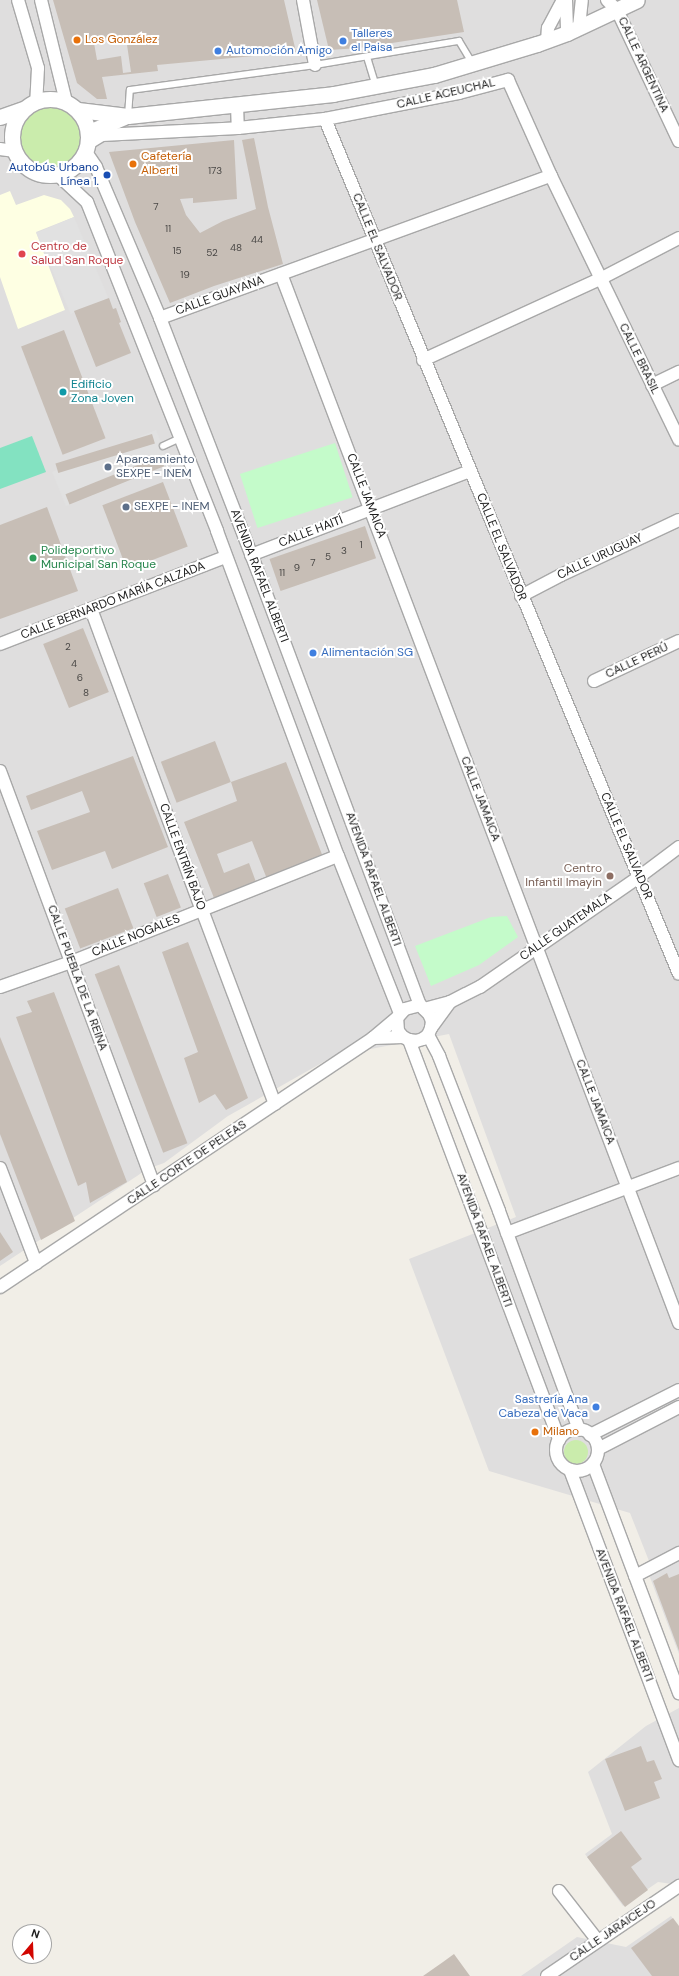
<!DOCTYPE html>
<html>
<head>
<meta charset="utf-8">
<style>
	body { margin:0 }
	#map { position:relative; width:679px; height:1976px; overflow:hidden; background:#f1eee7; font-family:"DM Sans",sans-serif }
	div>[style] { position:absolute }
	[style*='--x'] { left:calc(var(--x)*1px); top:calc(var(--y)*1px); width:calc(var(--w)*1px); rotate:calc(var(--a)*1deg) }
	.residential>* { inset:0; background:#dfdede }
	.education>* { inset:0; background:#feffe3 }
	.grass>* { inset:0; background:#caecac }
	.round { border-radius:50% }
	.park>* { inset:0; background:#c4fbca; transform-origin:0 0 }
	.pitch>* { inset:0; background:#83e2c1 }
	.parking>* { inset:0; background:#e1e1e1; transform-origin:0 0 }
	.building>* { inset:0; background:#c7beb6; transform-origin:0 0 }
	.roads { filter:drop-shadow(1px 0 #a8a8a8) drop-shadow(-1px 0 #a8a8a8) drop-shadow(0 1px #a8a8a8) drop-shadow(0 -1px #a8a8a8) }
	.service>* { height:6px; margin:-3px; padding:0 3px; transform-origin:3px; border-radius:3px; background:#fff }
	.minor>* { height:12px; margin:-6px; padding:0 6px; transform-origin:6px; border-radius:6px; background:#fff }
	.minor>.ring { margin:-6px; padding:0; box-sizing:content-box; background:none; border:12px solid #fff; border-radius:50% }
	.tertiary>* { height:15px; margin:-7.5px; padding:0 7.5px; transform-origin:7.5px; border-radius:7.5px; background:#fff }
	.tertiary>.ring { margin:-7.5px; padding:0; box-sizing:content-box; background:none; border:15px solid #fff; border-radius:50% }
	.dots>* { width:11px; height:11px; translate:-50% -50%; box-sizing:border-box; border:2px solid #fff; border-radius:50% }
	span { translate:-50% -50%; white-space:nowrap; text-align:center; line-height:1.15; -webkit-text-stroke:4px #fff; paint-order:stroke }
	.number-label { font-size:10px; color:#4a4846 }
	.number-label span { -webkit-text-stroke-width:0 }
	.shop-label { font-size:12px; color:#366cbe }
	.left { translate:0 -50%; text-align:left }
	.right { translate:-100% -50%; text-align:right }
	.food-label { font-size:12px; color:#c56008 }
	.street-label { font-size:12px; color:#212121 }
	.transit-label { font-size:12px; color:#164399 }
	.health-label { font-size:12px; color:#be3a42 }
	.culture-label { font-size:12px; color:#0d838f }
	.service-label { font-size:12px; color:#4e5e75 }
	.leisure-label { font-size:12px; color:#27864d }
	.education-label { font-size:12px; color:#785e54 }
	.north { position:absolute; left:12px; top:1924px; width:40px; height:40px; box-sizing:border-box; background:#fff; border:1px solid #a6a6a6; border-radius:50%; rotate:19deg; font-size:11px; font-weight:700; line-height:16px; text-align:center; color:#212121 }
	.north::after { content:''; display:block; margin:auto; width:14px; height:18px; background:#d20600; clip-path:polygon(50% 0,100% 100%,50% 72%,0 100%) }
</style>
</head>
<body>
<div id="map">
	<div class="residential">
		<i style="clip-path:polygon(0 0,679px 0,679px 1654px,648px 1572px,649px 1561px,630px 1513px,489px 1471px,409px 1259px,516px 1217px,449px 1034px,334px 1056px,228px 1116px,164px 1163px,147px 1169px,137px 1176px,0 1266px)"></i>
		<i style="clip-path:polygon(679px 1708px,679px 1885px,658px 1882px,623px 1906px,585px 1854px,612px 1834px,588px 1772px,646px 1726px)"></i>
		<i style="clip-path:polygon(671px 1916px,679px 1927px,679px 1976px,521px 1976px,577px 1937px,626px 1947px)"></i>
	</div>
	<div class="education">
		<i style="clip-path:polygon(10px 191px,16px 205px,44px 195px,61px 200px,70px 209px,74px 217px,36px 232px,65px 310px,18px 329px,0 277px,0 195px)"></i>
	</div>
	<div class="grass">
		<i class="round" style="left:18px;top:107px;width:64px;height:64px"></i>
		<i class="round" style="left:564px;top:1440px;width:24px;height:24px"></i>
	</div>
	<div class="park">
		<i style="left:335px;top:443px;width:57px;height:100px;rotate:72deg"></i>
		<i style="clip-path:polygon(507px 916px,518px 937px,479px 965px,431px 986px,415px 946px,491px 917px)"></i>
	</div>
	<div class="pitch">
		<i style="clip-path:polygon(32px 436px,46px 472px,0 489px,0 448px)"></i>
	</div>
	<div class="parking">
		<i style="left:74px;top:217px;width:88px;height:41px;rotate:67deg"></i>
		<i style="left:156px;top:430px;width:37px;height:112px;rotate:68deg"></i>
	</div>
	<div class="building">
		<i style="clip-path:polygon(evenodd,53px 0,284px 0,296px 52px,157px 65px,158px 71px,102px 77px,107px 99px,97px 99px,77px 83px,53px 0,126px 38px,131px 72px,123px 73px,121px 56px,97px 60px,94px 43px,126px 38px)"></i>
		<i style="clip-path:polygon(317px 0,457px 0,464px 32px,359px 48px,329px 50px)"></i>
		<i style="clip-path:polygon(254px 138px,268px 207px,283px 264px,214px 286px,170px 303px,135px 222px,109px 152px,234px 140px,237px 199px,193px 203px,193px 198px,180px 199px,186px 215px,200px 233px,223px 221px,256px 209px,242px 140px)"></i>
		<i style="clip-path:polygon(109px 298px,113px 309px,116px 308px,121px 322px,119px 323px,131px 353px,96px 367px,74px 311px)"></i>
		<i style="left:64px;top:330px;width:116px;height:46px;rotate:69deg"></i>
		<i style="left:152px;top:434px;width:10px;height:101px;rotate:73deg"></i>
		<i style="left:160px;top:456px;width:11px;height:102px;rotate:68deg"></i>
		<i style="left:163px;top:482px;width:69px;height:65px;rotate:69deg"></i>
		<i style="clip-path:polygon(47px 507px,78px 591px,0 619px,0 525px)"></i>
		<i style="left:365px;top:526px;width:34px;height:101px;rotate:71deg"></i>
		<i style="left:83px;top:628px;width:69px;height:43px;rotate:68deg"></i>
		<i style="left:215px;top:741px;width:44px;height:58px;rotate:69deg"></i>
		<i style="clip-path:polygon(133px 756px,168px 847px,112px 869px,105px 851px,52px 870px,37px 831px,90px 812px,82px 791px,31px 810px,26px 796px)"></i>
		<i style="clip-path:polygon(286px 762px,323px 857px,267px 879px,252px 841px,217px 854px,224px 873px,249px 863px,256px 882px,214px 898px,184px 822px,237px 801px,231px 782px)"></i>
		<i style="left:168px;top:874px;width:36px;height:26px;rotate:69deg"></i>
		<i style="left:118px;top:888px;width:43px;height:57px;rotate:69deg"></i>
		<i style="clip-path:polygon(188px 942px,248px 1098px,226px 1110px,215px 1094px,199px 1103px,184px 1058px,198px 1052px,162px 952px)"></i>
		<i style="left:119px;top:965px;width:191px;height:26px;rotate:69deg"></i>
		<i style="clip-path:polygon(54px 992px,127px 1182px,90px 1203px,86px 1182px,78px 1186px,16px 1017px,32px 1012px,27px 1001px)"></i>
		<i style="clip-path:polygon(0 1037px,75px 1221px,41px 1240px,0 1134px)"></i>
		<i style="clip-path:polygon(0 1232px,13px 1252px,0 1261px)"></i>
		<i style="clip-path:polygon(667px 1573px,669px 1578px,679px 1574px,679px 1651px,653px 1581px)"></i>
		<i style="clip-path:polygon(641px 1746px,647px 1762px,654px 1760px,662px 1779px,654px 1782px,660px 1798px,625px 1811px,605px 1759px)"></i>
		<i style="clip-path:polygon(621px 1831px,642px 1859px,631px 1867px,648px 1890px,625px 1907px,587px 1857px)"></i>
		<i style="clip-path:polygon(673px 1918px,679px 1926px,679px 1976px,652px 1976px,631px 1948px)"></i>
		<i style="clip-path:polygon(454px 1954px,470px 1976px,423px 1976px,443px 1962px)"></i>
	</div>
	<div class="roads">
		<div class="service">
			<i style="--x:367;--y:57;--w:30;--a:73"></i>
			<i style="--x:128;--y:116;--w:26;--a:-86"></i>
			<i style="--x:130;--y:90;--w:187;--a:-7.7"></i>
			<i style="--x:315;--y:65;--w:146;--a:-9.5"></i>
			<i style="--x:459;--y:41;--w:26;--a:59"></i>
			<i style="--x:163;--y:446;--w:19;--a:-25"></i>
		</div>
		<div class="minor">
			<i style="--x:18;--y:0;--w:71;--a:73.6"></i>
			<i style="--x:38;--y:68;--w:33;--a:93"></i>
			<i style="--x:41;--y:0;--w:105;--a:76.2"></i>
			<i style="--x:303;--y:0;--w:66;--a:79.5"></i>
			<i style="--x:566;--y:0;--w:33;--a:88"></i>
			<i style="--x:607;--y:0;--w:14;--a:45"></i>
			<i style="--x:617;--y:10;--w:145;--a:64.7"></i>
			<i style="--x:579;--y:27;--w:27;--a:-84"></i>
			<i style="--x:547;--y:41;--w:13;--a:-86"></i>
			<i style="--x:548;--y:28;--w:32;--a:-62"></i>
			<i style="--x:237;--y:105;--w:23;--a:88"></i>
			<i style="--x:325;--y:119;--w:925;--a:67.51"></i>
			<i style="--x:89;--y:143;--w:15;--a:-32"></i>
			<i style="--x:102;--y:135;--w:136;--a:-2.9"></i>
			<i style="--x:238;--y:128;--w:87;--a:-5.9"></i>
			<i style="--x:325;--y:119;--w:136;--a:-11"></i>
			<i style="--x:459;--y:93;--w:51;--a:-14.9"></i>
			<i style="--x:508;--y:80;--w:105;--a:65.9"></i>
			<i style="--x:551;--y:176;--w:293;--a:64.1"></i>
			<i style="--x:0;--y:149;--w:15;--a:8"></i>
			<i style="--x:86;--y:152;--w:18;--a:56"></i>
			<i style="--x:96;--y:167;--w:164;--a:67"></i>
			<i style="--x:160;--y:318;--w:272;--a:68.9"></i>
			<i style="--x:258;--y:572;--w:462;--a:69.5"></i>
			<i style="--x:58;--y:175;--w:40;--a:43"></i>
			<i style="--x:87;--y:202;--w:354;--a:68.4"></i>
			<i style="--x:217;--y:531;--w:347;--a:69.6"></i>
			<i style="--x:338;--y:856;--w:169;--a:68.5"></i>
			<i style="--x:281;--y:274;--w:1122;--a:69.22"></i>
			<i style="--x:160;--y:318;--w:416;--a:-20"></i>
			<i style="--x:423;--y:360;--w:195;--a:-24.6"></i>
			<i style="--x:600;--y:279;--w:89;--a:-27.4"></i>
			<i style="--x:652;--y:385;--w:30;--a:-26"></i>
			<i style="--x:251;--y:555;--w:235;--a:-21"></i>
			<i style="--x:521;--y:596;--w:45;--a:-27.7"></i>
			<i style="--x:561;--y:575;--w:130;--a:-25"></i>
			<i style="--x:91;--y:609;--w:321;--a:69.8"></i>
			<i style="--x:202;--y:910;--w:207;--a:69.4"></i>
			<i style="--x:0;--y:644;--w:242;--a:-21.1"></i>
			<i style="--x:594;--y:681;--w:94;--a:-25.2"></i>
			<i style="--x:0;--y:771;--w:442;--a:69.6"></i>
			<i style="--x:0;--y:987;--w:75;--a:-19.4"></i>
			<i style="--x:71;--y:962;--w:287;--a:-21.7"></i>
			<i style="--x:420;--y:1005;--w:13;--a:45"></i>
			<i style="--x:429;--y:1014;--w:8;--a:67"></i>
			<i style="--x:432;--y:1021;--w:7;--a:98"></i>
			<i style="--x:431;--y:1028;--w:8;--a:113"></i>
			<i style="--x:428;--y:1035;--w:6;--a:141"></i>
			<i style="--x:423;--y:1039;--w:7;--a:164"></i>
			<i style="--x:416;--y:1041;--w:7;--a:-172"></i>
			<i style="--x:409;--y:1040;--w:7;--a:-153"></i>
			<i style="--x:403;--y:1037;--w:8;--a:-130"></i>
			<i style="--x:398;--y:1031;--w:13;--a:-94"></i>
			<i style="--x:397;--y:1018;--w:12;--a:-48"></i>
			<i style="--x:405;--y:1009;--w:16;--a:-15"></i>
			<i style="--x:424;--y:1009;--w:27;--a:-15"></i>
			<i style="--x:450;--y:1002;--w:34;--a:-27"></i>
			<i style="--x:480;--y:987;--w:193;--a:-34.7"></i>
			<i style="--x:639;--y:877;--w:50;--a:-36.9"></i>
			<i style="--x:431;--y:1028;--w:32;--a:-54"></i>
			<i style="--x:428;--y:1035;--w:24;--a:62"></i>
			<i style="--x:439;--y:1056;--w:166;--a:68.8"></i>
			<i style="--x:499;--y:1211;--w:233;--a:69.9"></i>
			<i style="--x:373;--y:1038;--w:30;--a:-2"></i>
			<i style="--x:409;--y:1040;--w:427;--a:69.4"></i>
			<i style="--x:0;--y:1168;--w:102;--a:69.2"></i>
			<i style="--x:507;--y:1233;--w:184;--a:-20.7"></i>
			<i style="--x:0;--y:1287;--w:448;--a:-33.7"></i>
			<i style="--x:373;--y:1038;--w:31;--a:-40"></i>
			<i class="ring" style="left:556px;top:1429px;width:30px;height:30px"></i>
			<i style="--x:590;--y:1435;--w:100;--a:-26.8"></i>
			<i style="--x:598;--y:1449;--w:91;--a:-27.4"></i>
			<i style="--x:593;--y:1464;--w:245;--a:69.4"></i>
			<i style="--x:570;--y:1470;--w:310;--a:69.4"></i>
			<i style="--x:635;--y:1576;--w:50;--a:-27.6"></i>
			<i style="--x:559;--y:1891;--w:63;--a:52"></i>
			<i style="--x:547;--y:1976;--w:160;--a:-34.3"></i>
		</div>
		<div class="tertiary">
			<i class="ring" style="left:12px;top:99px;width:61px;height:61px"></i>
			<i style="--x:78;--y:110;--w:50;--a:6.8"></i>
			<i style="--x:128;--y:116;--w:206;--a:-6.1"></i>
			<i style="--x:333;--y:94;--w:103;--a:-10.7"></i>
			<i style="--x:434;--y:75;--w:108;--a:-16.8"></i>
			<i style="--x:537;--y:44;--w:32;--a:-20"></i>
			<i style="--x:567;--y:33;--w:77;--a:-25.2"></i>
			<i style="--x:0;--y:117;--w:24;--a:-19"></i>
			<i style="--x:89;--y:132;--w:38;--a:-23"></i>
		</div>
	</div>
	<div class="dots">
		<i style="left:77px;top:40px;background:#e8710a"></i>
		<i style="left:343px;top:41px;background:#3f7fe0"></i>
		<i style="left:218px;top:51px;background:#3f7fe0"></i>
		<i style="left:133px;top:164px;background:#e8710a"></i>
		<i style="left:107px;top:175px;background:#1a4fb4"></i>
		<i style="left:22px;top:254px;background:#e0444e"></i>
		<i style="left:63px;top:392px;background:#0f9aa8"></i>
		<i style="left:108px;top:467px;background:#5c6f8a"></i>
		<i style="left:126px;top:507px;background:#5c6f8a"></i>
		<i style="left:33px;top:558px;background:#2e9e5b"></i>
		<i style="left:313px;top:653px;background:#3f7fe0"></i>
		<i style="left:610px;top:876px;background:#8d6e63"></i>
		<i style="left:596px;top:1407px;background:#3f7fe0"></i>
		<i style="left:535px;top:1432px;background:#e8710a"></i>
	</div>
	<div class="number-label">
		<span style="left:215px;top:171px">173</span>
		<span style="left:156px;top:207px">7</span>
		<span style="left:168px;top:229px">11</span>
		<span style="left:257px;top:240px">44</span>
		<span style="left:236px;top:248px">48</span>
		<span style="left:177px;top:251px">15</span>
		<span style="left:212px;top:253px">52</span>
		<span style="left:185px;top:275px">19</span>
		<span style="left:361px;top:545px">1</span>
		<span style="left:344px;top:551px">3</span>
		<span style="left:328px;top:557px">5</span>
		<span style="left:313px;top:563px">7</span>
		<span style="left:297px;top:568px">9</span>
		<span style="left:282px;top:573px">11</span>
		<span style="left:68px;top:647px">2</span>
		<span style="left:74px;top:664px">4</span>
		<span style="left:80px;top:678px">6</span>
		<span style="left:86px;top:693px">8</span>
	</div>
	<div class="shop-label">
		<span class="left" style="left:351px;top:41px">Talleres<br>el Paisa</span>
		<span class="left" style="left:226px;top:51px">Automoción Amigo</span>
		<span class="left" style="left:321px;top:653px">Alimentación SG</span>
		<span class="right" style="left:588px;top:1407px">Sastrería Ana<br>Cabeza de Vaca</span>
	</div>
	<div class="food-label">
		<span class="left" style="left:85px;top:40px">Los González</span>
		<span class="left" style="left:141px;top:164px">Cafetería<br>Alberti</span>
		<span class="left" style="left:543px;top:1432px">Milano</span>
	</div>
	<div class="street-label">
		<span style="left:643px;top:65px;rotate:65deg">CALLE ARGENTINA</span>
		<span style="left:446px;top:94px;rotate:-13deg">CALLE ACEUCHAL</span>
		<span style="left:377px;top:247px;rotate:68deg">CALLE EL SALVADOR</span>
		<span style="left:220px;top:296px;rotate:-20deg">CALLE GUAYANA</span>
		<span style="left:639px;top:359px;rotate:64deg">CALLE BRASIL</span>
		<span style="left:366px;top:496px;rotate:69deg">CALLE JAMAICA</span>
		<span style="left:311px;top:532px;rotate:-21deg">CALLE HAITÍ</span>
		<span style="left:501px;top:547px;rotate:68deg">CALLE EL SALVADOR</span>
		<span style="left:600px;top:557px;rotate:-25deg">CALLE URUGUAY</span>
		<span style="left:259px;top:576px;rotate:69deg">AVENIDA RAFAEL ALBERTI</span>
		<span style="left:113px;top:601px;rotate:-21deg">CALLE BERNARDO MARÍA CALZADA</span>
		<span style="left:637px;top:661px;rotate:-25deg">CALLE PERÚ</span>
		<span style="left:480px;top:799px;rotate:69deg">CALLE JAMAICA</span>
		<span style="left:626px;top:846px;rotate:67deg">CALLE EL SALVADOR</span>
		<span style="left:182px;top:857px;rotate:70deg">CALLE ENTRÍN BAJO</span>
		<span style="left:373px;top:879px;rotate:70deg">AVENIDA RAFAEL ALBERTI</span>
		<span style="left:566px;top:927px;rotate:-35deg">CALLE GUATEMALA</span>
		<span style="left:136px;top:936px;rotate:-22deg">CALLE NOGALES</span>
		<span style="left:77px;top:978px;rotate:70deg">CALLE PUEBLA DE LA REINA</span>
		<span style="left:595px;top:1102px;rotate:69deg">CALLE JAMAICA</span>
		<span style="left:187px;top:1163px;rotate:-34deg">CALLE CORTE DE PELEAS</span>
		<span style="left:484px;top:1240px;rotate:70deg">AVENIDA RAFAEL ALBERTI</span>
		<span style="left:624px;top:1615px;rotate:69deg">AVENIDA RAFAEL ALBERTI</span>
		<span style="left:613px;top:1931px;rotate:-34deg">CALLE JARAICEJO</span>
	</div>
	<div class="transit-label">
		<span class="right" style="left:99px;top:175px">Autobús Urbano<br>Línea 1.</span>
	</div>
	<div class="health-label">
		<span class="left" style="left:31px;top:254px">Centro de<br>Salud San Roque</span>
	</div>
	<div class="culture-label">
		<span class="left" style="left:71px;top:392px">Edificio<br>Zona Joven</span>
	</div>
	<div class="service-label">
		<span class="left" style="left:116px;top:467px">Aparcamiento<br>SEXPE - INEM</span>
		<span class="left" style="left:134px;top:507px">SEXPE - INEM</span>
	</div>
	<div class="leisure-label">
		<span class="left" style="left:41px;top:558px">Polideportivo<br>Municipal San Roque</span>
	</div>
	<div class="education-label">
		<span class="right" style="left:602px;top:876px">Centro<br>Infantil Imayin</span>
	</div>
	<div class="north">N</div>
</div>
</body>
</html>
